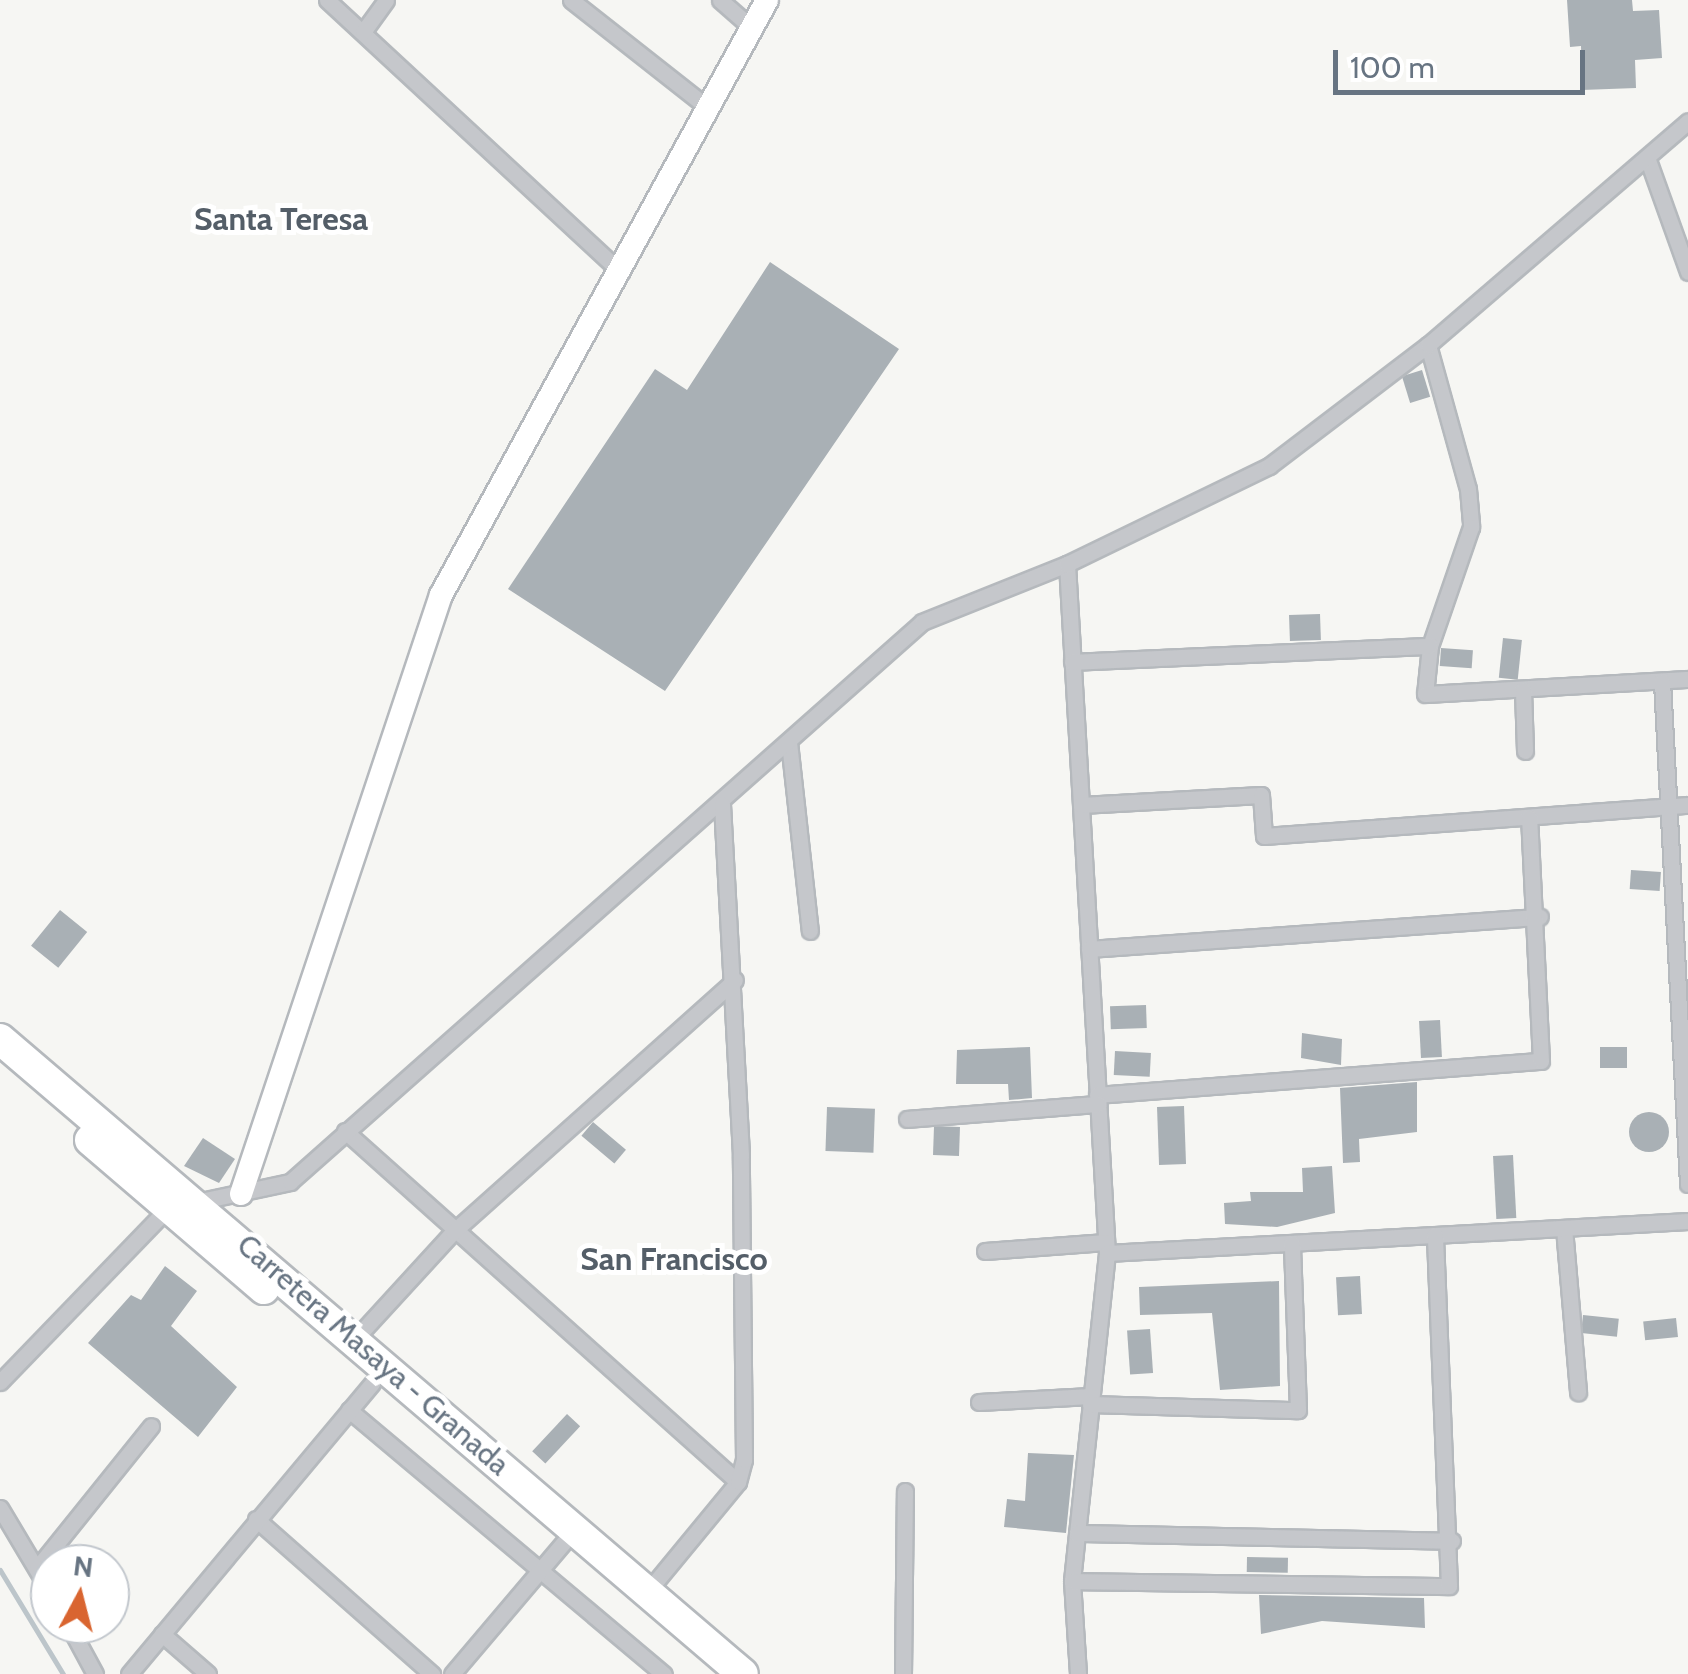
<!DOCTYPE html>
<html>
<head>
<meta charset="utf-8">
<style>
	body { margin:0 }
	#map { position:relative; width:1688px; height:1674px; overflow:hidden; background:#f6f6f3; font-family:Cabin,sans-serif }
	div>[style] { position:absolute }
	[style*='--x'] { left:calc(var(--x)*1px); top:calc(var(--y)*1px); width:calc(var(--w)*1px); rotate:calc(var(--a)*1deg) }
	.stream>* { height:5px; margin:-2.5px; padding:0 2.5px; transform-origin:2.5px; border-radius:2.5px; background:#bcc5ca }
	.building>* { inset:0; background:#a9b0b5; transform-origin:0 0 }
	.round { border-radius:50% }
	.roads { filter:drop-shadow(2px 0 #b5b9bd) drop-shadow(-2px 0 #b5b9bd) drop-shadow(0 2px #b5b9bd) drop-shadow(0 -2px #b5b9bd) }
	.street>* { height:15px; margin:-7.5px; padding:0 7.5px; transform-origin:7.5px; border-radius:7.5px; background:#c5c7cb }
	.secondary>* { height:22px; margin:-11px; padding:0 11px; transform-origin:11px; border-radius:11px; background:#fff }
	.highway>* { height:30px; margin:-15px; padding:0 15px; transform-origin:15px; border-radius:15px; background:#fff }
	span { translate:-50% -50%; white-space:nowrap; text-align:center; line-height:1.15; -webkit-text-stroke:10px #fff; paint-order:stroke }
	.street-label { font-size:30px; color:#677482 }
	.neighbourhood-label { font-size:32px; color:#545e68; font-weight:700 }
	.north { position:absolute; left:30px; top:1544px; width:100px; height:100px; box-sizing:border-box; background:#fff; border:2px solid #c2c7cd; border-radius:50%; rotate:7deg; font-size:28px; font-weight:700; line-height:40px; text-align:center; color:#677482 }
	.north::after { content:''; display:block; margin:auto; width:35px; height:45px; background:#d96530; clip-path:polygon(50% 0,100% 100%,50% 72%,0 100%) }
	.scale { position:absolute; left:1333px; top:50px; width:252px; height:45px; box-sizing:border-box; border:5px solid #677482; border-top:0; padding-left:12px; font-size:30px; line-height:35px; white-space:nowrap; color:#677482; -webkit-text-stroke:8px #fff; paint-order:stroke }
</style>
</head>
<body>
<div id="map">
	<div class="stream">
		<i style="--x:0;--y:1570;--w:122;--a:58.8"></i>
	</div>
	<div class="building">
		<i style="clip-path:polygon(1567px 0,1632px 0,1633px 11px,1659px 10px,1662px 58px,1635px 60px,1636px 88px,1582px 90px,1581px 46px,1570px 47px)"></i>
		<i style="clip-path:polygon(770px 262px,899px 349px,665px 691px,508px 589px,655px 369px,687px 390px)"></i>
		<i style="left:1422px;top:370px;width:28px;height:21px;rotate:73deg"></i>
		<i style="left:1320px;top:614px;width:26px;height:31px;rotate:88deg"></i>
		<i style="left:1503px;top:638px;width:19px;height:40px;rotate:6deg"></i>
		<i style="left:1441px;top:648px;width:32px;height:18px;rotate:4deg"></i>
		<i style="left:1631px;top:870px;width:30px;height:19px;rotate:4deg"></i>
		<i style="left:60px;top:910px;width:35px;height:46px;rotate:39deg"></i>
		<i style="left:1146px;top:1005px;width:23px;height:36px;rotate:88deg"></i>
		<i style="left:1440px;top:1020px;width:37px;height:21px;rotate:87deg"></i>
		<i style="clip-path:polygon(1302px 1033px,1342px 1039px,1341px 1065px,1301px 1058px)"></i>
		<i style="clip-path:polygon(1030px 1047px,1032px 1098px,1009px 1100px,1008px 1084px,956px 1084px,957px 1050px)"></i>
		<i style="left:1600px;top:1047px;width:27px;height:21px"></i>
		<i style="left:1115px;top:1051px;width:36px;height:24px;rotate:3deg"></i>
		<i style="clip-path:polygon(1417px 1082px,1417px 1132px,1359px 1139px,1360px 1162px,1343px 1163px,1340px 1088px)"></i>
		<i style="left:1184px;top:1106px;width:58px;height:27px;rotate:88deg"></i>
		<i style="left:827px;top:1107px;width:48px;height:44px;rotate:2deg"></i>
		<i class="round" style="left:1629px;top:1112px;width:40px;height:40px"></i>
		<i style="left:593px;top:1122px;width:43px;height:18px;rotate:40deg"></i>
		<i style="left:960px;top:1127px;width:29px;height:26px;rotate:92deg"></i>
		<i style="clip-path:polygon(203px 1138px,235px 1159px,219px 1183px,184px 1166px)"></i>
		<i style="left:1513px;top:1155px;width:63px;height:20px;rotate:87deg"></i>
		<i style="clip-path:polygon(1332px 1166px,1335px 1213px,1277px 1227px,1225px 1224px,1224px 1203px,1251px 1201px,1250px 1192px,1303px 1192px,1302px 1168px)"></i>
		<i style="clip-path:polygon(165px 1266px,197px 1291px,171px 1326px,237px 1387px,198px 1437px,88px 1343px,131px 1295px,141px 1300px)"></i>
		<i style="left:1360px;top:1276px;width:38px;height:24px;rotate:87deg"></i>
		<i style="clip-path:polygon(1279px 1281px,1280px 1386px,1220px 1390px,1212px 1313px,1140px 1315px,1139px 1287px)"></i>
		<i style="left:1583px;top:1315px;width:36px;height:18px;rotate:6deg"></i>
		<i style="left:1676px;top:1318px;width:19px;height:33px;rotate:84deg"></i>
		<i style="left:1150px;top:1329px;width:44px;height:23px;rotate:86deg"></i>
		<i style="left:567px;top:1414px;width:18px;height:51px;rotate:43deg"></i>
		<i style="clip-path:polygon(1028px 1453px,1074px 1455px,1066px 1533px,1004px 1527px,1007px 1499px,1025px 1501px)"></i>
		<i style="left:1247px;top:1557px;width:41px;height:15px;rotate:1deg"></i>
		<i style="clip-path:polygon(1259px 1595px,1424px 1598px,1425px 1628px,1322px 1621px,1261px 1634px)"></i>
	</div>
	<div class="roads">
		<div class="street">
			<i style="--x:327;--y:0;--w:401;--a:42.8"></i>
			<i style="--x:571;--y:0;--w:173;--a:38.2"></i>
			<i style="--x:720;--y:0;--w:43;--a:41.2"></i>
			<i style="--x:363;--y:32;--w:39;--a:-54"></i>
			<i style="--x:1648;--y:160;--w:119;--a:70.3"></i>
			<i style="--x:1428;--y:345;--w:149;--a:74.5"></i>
			<i style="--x:1468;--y:489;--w:38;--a:85"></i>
			<i style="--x:1471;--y:527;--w:126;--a:109"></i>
			<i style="--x:1430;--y:646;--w:48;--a:95.9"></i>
			<i style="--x:1425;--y:694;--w:263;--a:-3.3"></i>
			<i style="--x:1067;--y:564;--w:690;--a:86.68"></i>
			<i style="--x:1107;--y:1253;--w:330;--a:96.1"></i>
			<i style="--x:1072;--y:1581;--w:93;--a:86.3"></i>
			<i style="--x:1072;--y:662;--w:358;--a:-2.6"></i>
			<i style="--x:1662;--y:681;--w:504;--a:87.04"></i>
			<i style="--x:1523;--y:690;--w:61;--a:88.1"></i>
			<i style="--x:789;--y:742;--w:190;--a:83.7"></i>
			<i style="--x:1081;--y:805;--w:180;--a:-3.2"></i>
			<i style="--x:1261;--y:795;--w:41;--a:85.8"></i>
			<i style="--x:1264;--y:836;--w:425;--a:-4.2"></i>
			<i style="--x:1089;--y:949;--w:452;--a:-4.1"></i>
			<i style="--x:1097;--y:1095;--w:445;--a:-4.4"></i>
			<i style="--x:1541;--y:1061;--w:244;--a:-92.8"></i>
			<i style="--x:907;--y:1119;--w:192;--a:-4.5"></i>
			<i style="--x:345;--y:1131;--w:527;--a:41.77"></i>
			<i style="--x:1564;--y:1228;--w:165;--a:85.1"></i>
			<i style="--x:985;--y:1251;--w:121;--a:-4.3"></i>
			<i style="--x:1107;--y:1253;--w:582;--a:-3.15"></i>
			<i style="--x:354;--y:1340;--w:147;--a:-47.5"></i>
			<i style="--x:453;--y:1232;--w:378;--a:-41.8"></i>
			<i style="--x:0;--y:1382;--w:242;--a:-46"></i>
			<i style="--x:168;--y:1208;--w:125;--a:-12"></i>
			<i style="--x:290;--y:1182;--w:844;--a:-41.54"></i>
			<i style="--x:922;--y:622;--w:156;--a:-21.8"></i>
			<i style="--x:1067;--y:564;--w:225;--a:-25.9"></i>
			<i style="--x:1269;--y:466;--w:200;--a:-37.3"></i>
			<i style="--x:1428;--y:345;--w:343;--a:-40.7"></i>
			<i style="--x:979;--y:1402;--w:112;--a:-3.1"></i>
			<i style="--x:1090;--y:1404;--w:208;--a:1.7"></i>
			<i style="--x:1298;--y:1410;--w:167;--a:-92.1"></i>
			<i style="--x:349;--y:1410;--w:411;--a:40"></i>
			<i style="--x:0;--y:1508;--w:98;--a:59.2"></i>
			<i style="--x:256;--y:1519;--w:235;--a:41.4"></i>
			<i style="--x:1077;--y:1533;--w:375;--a:1.2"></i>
			<i style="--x:37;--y:1568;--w:182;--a:-51.2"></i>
			<i style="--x:1072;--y:1581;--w:377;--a:0.8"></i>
			<i style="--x:1449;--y:1586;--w:351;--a:-92.3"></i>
			<i style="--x:648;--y:1591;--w:141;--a:-50.5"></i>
			<i style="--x:738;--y:1482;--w:23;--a:-75"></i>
			<i style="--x:744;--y:1460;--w:305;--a:-90.6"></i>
			<i style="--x:741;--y:1155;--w:351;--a:-93.1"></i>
			<i style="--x:68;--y:1624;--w:57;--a:61.6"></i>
			<i style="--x:162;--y:1634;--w:61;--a:41"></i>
			<i style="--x:129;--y:1674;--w:379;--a:-50.1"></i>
			<i style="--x:452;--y:1674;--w:172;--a:-49.7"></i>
			<i style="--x:903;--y:1674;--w:183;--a:-89.4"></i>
		</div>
		<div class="secondary">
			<i style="--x:241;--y:1194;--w:632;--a:-71.54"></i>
			<i style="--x:441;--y:595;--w:678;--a:-61.28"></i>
		</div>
		<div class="highway">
			<i style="--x:0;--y:1039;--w:977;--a:40.52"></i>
			<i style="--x:90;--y:1140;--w:229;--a:40.6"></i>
		</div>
	</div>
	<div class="street-label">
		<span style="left:373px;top:1355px;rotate:41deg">Carretera Masaya - Granada</span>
	</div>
	<div class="neighbourhood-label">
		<span style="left:281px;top:219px">Santa Teresa</span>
		<span style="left:674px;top:1259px">San Francisco</span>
	</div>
	<div class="north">N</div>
	<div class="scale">100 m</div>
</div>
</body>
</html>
